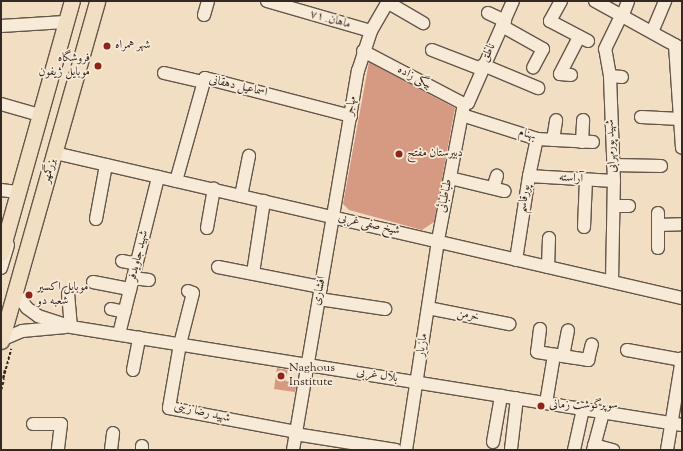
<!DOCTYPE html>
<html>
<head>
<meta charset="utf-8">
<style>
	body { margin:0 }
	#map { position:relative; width:683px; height:451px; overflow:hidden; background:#f2dec2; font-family:"Sorts Mill Goudy",Amiri,serif }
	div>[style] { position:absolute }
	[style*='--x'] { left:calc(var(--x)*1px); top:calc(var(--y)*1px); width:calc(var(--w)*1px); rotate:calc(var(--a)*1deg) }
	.building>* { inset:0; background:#d69a83 }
	.path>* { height:1.5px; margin-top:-0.75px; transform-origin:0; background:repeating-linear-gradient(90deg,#342822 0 3px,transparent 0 5px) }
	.roads { filter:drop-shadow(1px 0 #64564a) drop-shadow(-1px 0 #64564a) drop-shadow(0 1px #64564a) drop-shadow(0 -1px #64564a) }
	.minor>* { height:12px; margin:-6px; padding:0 6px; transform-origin:6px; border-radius:6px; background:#f7ead7 }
	.major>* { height:15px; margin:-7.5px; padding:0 7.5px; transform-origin:7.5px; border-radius:7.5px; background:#f2dec2 }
	.dots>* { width:11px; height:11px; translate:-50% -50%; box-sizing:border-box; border:2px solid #f7ead7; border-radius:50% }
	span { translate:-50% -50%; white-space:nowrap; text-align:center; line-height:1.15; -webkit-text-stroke:3.5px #f7ead7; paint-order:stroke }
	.street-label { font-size:12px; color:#342822 }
	.poi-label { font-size:12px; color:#342822 }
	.left { translate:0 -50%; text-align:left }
	.right { translate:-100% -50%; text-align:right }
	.frame { position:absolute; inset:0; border:2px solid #342822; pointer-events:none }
</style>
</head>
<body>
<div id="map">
	<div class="building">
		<i style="clip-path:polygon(369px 62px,455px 108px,434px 222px,422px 230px,349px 210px,343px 204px)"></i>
		<i style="clip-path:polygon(277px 368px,288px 370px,285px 381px,297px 383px,295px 392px,274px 389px)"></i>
	</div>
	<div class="path">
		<i style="--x:3;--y:378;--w:10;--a:-79"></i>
		<i style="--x:3;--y:379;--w:31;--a:-75"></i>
		<i style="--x:1;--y:390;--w:11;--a:-75"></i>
	</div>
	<div class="roads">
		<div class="minor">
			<i style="--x:267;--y:1;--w:108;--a:16.1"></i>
			<i style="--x:561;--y:1;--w:23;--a:119"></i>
			<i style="--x:550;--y:21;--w:43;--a:27.8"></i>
			<i style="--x:595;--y:1;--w:99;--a:28.9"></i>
			<i style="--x:387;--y:2;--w:42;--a:30.3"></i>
			<i style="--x:488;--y:13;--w:19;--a:25"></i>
			<i style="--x:204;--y:15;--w:15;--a:-74"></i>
			<i style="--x:622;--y:17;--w:17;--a:-69"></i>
			<i style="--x:1;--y:26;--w:64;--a:-3.6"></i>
			<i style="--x:502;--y:26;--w:47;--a:29.3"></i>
			<i style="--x:543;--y:49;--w:21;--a:118"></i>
			<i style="--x:652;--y:32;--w:34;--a:-67"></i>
			<i style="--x:675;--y:45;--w:103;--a:86.1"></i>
			<i style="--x:432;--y:50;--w:53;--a:21.2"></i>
			<i style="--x:363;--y:51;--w:114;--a:27.7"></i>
			<i style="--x:483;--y:65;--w:60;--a:22.7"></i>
			<i style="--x:164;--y:73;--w:40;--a:13"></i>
			<i style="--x:571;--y:75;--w:11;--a:-175"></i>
			<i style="--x:560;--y:74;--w:42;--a:-62.8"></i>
			<i style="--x:610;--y:76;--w:12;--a:5"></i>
			<i style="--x:1;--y:104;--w:40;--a:16"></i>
			<i style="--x:464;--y:104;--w:4;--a:-14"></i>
			<i style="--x:468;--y:103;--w:111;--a:-66.2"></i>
			<i style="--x:462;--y:115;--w:79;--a:17.7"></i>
			<i style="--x:537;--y:139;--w:56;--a:3.1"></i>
			<i style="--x:641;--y:117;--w:39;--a:3"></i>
			<i style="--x:553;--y:140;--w:20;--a:-81"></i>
			<i style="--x:582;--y:142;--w:22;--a:-87"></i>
			<i style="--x:55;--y:153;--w:644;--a:13.02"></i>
			<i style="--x:613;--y:165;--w:48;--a:1.2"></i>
			<i style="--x:529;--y:176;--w:85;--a:3.4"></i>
			<i style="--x:450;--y:178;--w:56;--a:13.5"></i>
			<i style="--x:176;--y:181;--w:107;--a:-74.3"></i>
			<i style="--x:205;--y:78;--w:151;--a:14.6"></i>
			<i style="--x:493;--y:188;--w:13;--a:-72"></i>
			<i style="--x:1;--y:190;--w:16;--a:7"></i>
			<i style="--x:241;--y:196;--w:41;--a:-78.7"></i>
			<i style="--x:614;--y:206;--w:15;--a:0"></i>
			<i style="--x:658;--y:213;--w:35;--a:90"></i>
			<i style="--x:96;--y:219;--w:55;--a:-79.5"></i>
			<i style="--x:658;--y:225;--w:24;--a:-2"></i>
			<i style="--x:584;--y:227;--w:47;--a:-87.6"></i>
			<i style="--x:207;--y:228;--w:40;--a:-80"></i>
			<i style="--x:516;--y:260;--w:85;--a:-81.2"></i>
			<i style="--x:529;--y:176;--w:38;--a:-78"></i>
			<i style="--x:122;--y:261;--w:15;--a:11"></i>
			<i style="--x:218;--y:267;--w:105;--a:11"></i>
			<i style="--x:548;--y:267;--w:29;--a:-88"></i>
			<i style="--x:1;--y:268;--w:24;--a:-73"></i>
			<i style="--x:253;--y:273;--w:73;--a:-81.3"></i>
			<i style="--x:133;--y:278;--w:16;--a:7"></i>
			<i style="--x:612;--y:281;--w:100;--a:-88.9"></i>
			<i style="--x:614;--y:181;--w:105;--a:-92.2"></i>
			<i style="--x:610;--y:76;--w:27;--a:-100"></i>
			<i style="--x:605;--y:49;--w:37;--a:-64"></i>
			<i style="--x:93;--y:282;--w:38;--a:11"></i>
			<i style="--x:188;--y:291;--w:5;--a:22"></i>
			<i style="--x:193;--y:293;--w:53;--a:104.3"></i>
			<i style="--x:180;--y:344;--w:65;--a:99.8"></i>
			<i style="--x:169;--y:408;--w:129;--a:10.7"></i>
			<i style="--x:15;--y:292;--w:20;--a:53"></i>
			<i style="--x:27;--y:308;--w:14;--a:36"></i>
			<i style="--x:38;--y:316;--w:35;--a:18"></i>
			<i style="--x:71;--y:327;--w:619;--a:9.11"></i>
			<i style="--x:68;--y:293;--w:34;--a:85"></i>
			<i style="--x:319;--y:299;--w:67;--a:8.6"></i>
			<i style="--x:428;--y:308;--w:83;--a:11.2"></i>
			<i style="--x:111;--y:309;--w:14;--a:12"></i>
			<i style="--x:540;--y:329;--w:23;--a:97"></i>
			<i style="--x:537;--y:352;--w:52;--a:8.9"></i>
			<i style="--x:588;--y:360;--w:16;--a:-76"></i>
			<i style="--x:119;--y:334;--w:162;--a:-76"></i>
			<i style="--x:1;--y:340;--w:23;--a:-23"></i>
			<i style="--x:22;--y:331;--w:44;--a:-5.2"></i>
			<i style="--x:627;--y:350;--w:56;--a:10.3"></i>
			<i style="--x:563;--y:356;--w:26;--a:-79"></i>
			<i style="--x:133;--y:370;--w:33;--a:-79"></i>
			<i style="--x:546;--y:403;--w:49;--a:-80.5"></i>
			<i style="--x:33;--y:424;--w:28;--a:0"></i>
			<i style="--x:61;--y:424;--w:26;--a:97"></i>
			<i style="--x:295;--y:434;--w:102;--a:9"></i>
			<i style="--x:493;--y:442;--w:47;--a:-80.1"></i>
			<i style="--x:594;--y:445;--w:20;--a:15"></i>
			<i style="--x:511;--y:449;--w:51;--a:-83.3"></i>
			<i style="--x:111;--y:450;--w:17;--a:-83"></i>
			<i style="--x:142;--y:450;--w:4;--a:-90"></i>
			<i style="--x:293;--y:450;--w:385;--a:-80.3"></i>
			<i style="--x:358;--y:71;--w:42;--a:-72"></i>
			<i style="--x:371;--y:31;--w:34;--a:-60"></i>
			<i style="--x:406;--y:450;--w:212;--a:-81.3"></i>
			<i style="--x:438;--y:240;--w:138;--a:-79.2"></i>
			<i style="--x:574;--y:450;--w:42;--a:-77.6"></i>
			<i style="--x:593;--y:450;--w:39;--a:-75"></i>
			<i style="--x:667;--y:450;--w:93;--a:-80.7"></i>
		</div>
		<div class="major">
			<i style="--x:1;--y:253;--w:262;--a:-74.3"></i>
			<i style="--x:1;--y:341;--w:353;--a:-74.2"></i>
		</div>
	</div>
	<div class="dots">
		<i style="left:107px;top:46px;background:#8f2418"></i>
		<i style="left:98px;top:66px;background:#8f2418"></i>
		<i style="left:399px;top:154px;background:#8f2418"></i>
		<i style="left:29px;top:295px;background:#8f2418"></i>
		<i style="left:281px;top:376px;background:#8f2418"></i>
		<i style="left:541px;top:406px;background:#8f2418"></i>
	</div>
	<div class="street-label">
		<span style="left:330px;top:20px;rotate:16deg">۷۱ _ماهان</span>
		<span style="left:489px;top:53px;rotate:-64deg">ناطق</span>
		<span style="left:414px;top:78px;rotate:28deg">بیگی زاده</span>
		<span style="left:238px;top:87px;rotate:13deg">اسماعیل دهقانی</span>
		<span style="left:352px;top:106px;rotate:-81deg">مهاجر</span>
		<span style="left:527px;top:135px;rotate:16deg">بهنام</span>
		<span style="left:612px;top:146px;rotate:-93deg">شهید پورمهرابی</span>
		<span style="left:50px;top:171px;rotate:-74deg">بزرگمهر</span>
		<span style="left:571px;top:179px;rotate:4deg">آراسته</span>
		<span style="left:446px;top:196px;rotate:-79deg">طباطبائی</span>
		<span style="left:525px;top:199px;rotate:-81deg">پورقاسم</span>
		<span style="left:369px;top:225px;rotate:13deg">شیخ صفی غربی</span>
		<span style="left:139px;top:256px;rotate:-76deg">شهید جاویدفر</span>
		<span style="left:320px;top:291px;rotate:-79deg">افشاری</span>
		<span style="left:468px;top:316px;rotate:11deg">خرمن</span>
		<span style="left:423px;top:345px;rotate:-82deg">مازیار</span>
		<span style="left:377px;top:376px;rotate:9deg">بلال غربی</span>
		<span style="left:202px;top:413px;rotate:13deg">شهید رضا زینی</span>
	</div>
	<div class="poi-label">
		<span class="left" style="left:115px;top:46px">شهر همراه</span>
		<span class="right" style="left:90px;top:66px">فروشگاه<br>موبایل ژیفون</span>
		<span class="left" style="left:407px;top:154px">دبیرستان مفتح</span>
		<span class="left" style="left:37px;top:295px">موبایل اکسیر<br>شعبه دو</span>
		<span class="left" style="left:289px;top:376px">Naghous<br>Institute</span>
		<span class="left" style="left:549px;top:406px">سوپرگوشت زمانی</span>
	</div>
	<div class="frame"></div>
</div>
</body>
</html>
